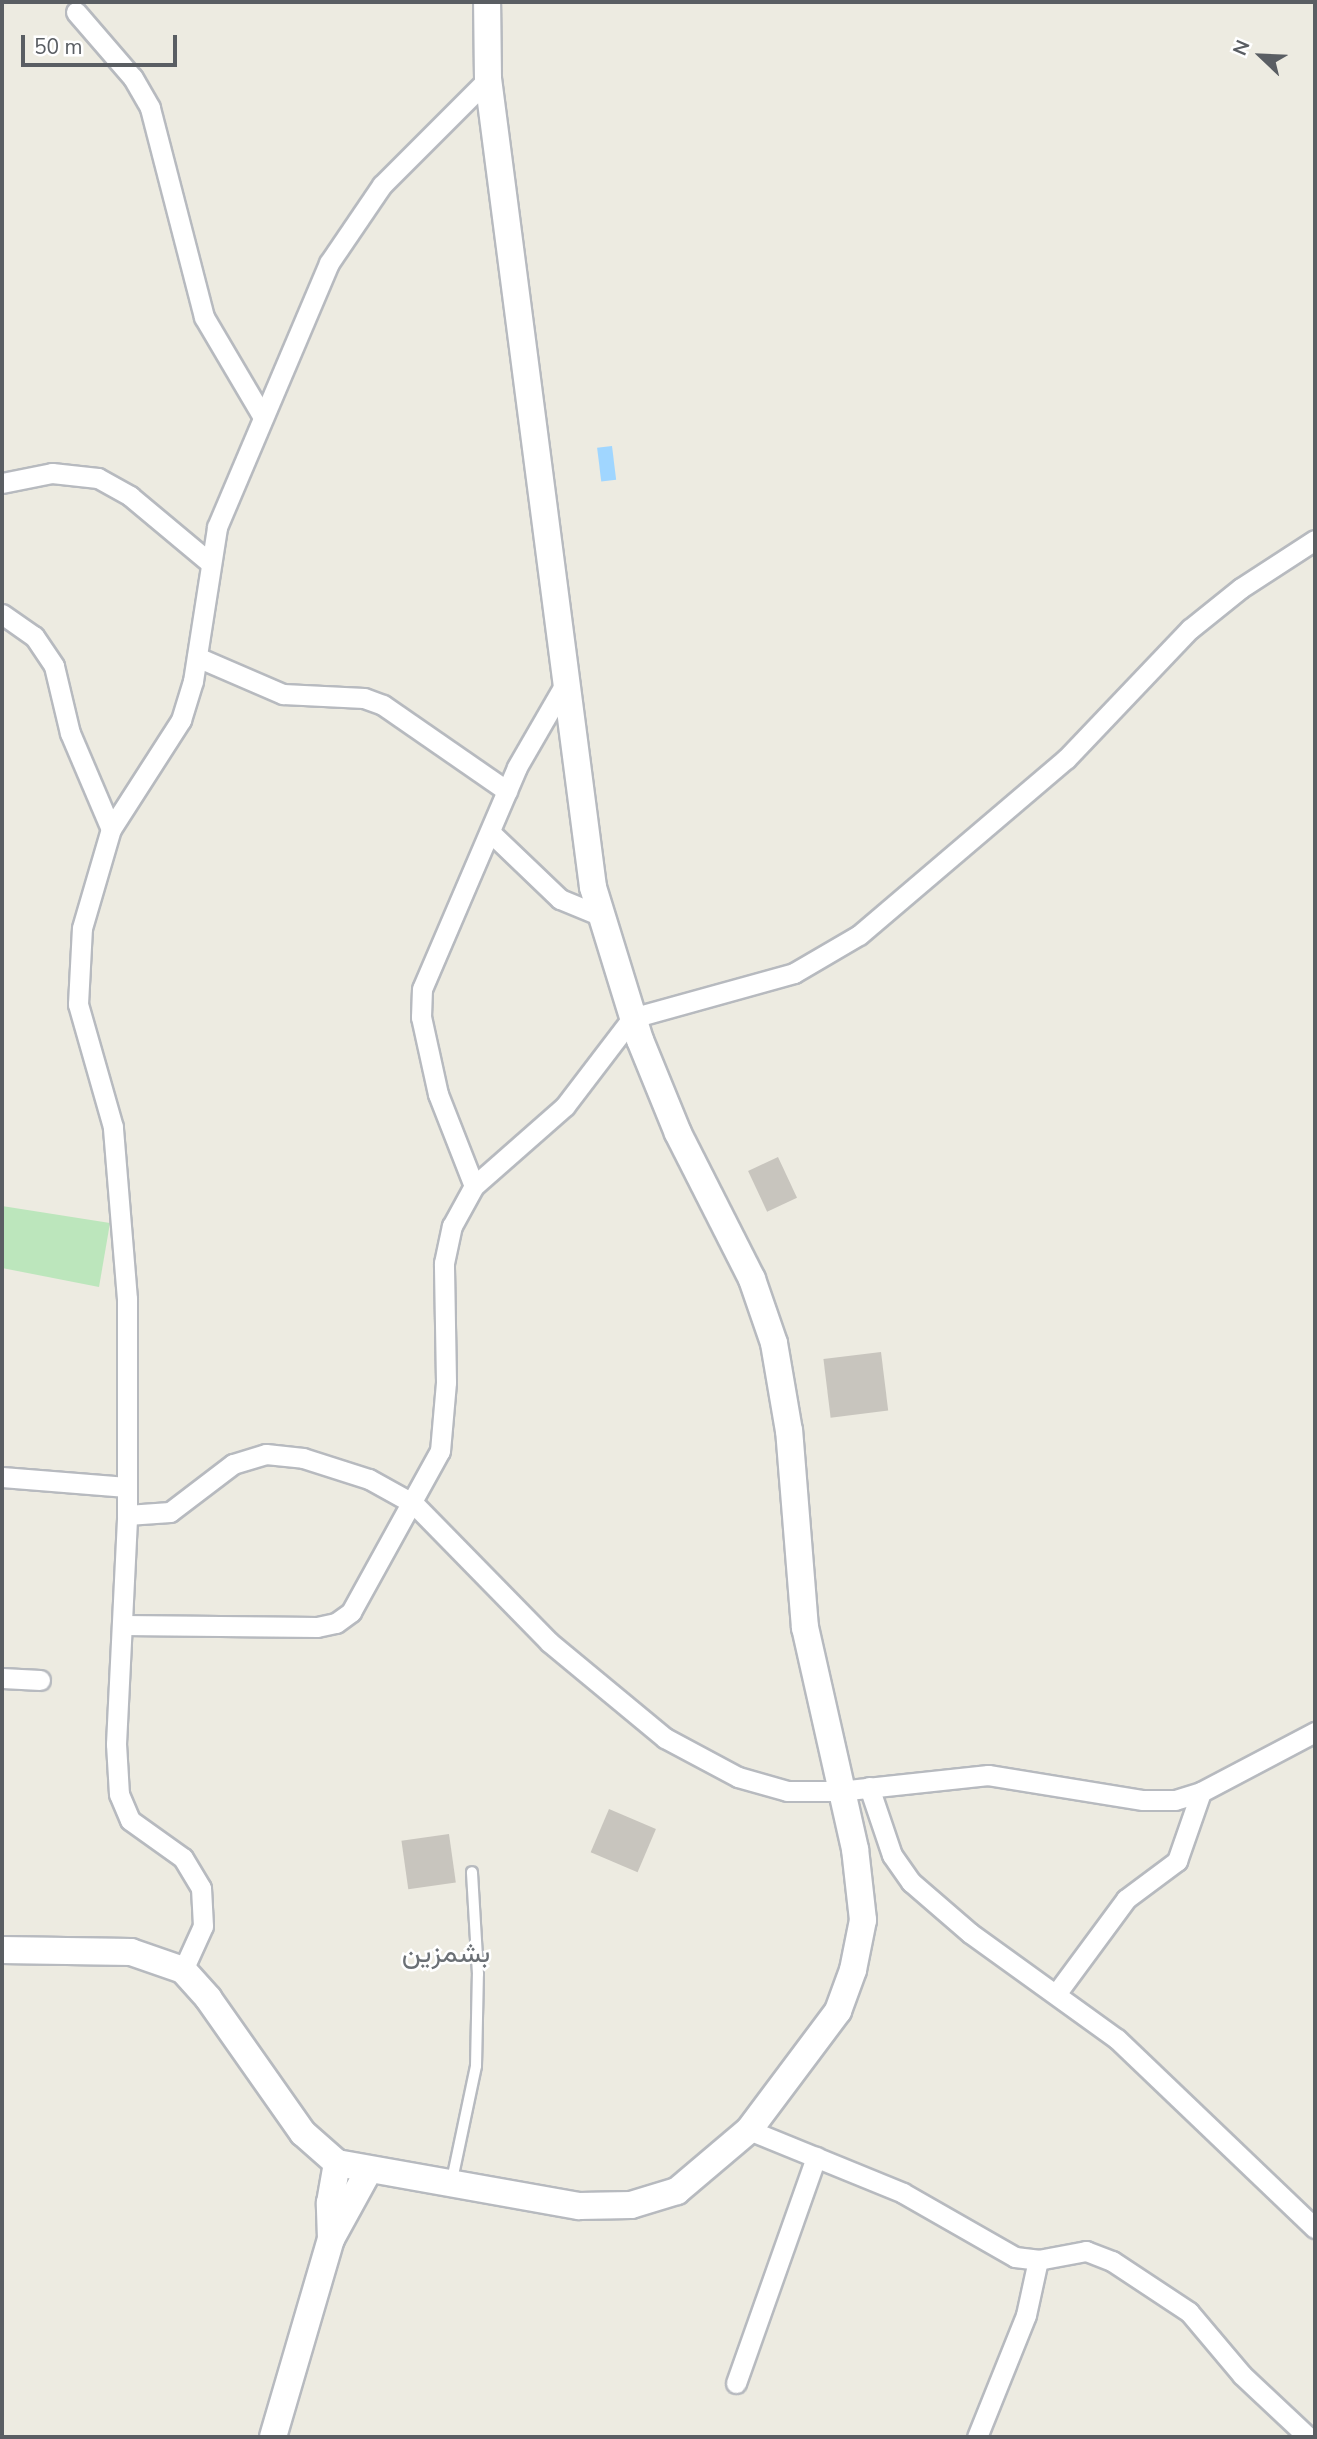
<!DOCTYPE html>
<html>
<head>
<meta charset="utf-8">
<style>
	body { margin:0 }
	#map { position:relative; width:1317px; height:2439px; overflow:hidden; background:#edebe1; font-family:"Nunito Sans",Vazirmatn,sans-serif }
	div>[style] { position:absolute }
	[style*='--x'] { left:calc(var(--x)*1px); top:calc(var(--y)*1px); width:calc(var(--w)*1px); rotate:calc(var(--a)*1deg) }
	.green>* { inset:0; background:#bce6bc }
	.water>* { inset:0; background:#a0d6ff; transform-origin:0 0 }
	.building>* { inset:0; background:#c8c5be; transform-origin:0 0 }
	.roads { filter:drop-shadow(2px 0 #b7babf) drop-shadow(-2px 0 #b7babf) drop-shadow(0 2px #b7babf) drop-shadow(0 -2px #b7babf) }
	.lane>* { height:10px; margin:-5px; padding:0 5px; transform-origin:5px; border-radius:5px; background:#fff }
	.street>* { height:19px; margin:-9.5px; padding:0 9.5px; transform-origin:9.5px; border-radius:9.5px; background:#fff }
	.secondary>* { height:26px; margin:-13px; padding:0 13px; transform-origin:13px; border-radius:13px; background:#fff }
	span { translate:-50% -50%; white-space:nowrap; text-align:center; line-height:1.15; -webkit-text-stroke:5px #fff; paint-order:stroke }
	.quarter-label { font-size:28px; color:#6b7075 }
	.frame { position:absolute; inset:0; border:4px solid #5a5e63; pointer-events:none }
	.north { position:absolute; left:1226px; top:21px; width:70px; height:70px; -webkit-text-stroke:5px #fff; paint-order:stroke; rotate:293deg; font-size:19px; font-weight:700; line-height:28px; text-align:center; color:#5a5e63 }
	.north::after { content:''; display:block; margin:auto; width:24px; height:32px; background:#5a5e63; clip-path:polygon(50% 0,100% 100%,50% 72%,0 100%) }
	.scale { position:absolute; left:21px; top:35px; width:156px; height:32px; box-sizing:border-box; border:4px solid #5a5e63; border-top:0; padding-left:9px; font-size:21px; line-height:24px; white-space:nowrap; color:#5a5e63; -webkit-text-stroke:5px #fff; paint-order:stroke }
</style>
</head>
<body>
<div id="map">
	<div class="green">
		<i style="clip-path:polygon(2px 1206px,110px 1223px,99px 1287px,2px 1268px)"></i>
	</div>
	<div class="water">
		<i style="left:612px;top:446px;width:34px;height:15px;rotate:83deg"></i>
	</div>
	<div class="building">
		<i style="left:778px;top:1157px;width:45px;height:33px;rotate:65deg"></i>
		<i style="left:881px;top:1352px;width:59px;height:58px;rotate:83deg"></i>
		<i style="left:609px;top:1809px;width:51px;height:47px;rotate:23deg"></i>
		<i style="left:449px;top:1834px;width:49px;height:48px;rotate:82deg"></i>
	</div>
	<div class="roads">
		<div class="lane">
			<i style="--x:452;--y:2180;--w:116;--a:-78.1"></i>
			<i style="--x:476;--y:2066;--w:92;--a:-88.8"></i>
			<i style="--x:478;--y:1974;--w:102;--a:-93.4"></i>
		</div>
		<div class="street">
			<i style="--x:76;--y:12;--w:87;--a:49.2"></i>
			<i style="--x:133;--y:78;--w:34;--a:60"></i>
			<i style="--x:150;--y:108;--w:216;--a:75.5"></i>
			<i style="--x:204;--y:317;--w:116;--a:59.5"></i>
			<i style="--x:2;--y:483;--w:51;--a:-11.3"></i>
			<i style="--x:52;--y:473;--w:46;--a:6.2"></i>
			<i style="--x:98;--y:478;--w:37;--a:29"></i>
			<i style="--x:130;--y:496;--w:103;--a:39.9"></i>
			<i style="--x:2;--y:614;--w:39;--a:35"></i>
			<i style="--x:34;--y:636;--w:36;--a:56"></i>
			<i style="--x:54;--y:666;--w:69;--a:76.6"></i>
			<i style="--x:70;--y:733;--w:104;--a:66.9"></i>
			<i style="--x:197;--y:657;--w:94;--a:23.3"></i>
			<i style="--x:283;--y:694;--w:81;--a:2.8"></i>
			<i style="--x:364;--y:698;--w:20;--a:20"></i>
			<i style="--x:383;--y:705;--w:151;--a:34.7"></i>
			<i style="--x:490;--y:832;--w:97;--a:43.7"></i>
			<i style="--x:560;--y:899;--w:42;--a:22.3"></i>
			<i style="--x:474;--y:1186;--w:99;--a:-111.4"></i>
			<i style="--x:438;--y:1094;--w:79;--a:-102.4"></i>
			<i style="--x:421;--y:1017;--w:28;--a:-88"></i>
			<i style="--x:422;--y:989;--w:241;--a:-66.8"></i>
			<i style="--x:517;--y:767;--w:98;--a:-60"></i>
			<i style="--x:2;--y:1477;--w:125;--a:4.6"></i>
			<i style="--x:127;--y:1515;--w:43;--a:-4"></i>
			<i style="--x:170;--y:1512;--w:79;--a:-37.3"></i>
			<i style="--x:233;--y:1464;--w:34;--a:-17"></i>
			<i style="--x:266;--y:1454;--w:37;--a:6"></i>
			<i style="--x:303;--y:1458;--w:69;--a:17.7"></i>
			<i style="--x:369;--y:1479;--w:51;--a:29.1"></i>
			<i style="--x:414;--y:1504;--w:193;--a:45.6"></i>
			<i style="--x:549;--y:1642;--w:151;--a:39.6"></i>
			<i style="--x:665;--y:1738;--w:83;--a:28.1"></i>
			<i style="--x:738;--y:1777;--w:51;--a:15.9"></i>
			<i style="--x:787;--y:1791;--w:52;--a:0"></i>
			<i style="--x:839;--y:1791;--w:150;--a:-6.1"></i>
			<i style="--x:988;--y:1775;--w:157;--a:9.2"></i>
			<i style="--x:1143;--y:1800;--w:32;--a:0"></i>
			<i style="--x:1175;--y:1800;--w:27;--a:-17"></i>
			<i style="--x:1201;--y:1792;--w:129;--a:-27.8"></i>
			<i style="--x:123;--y:1625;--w:194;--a:0.6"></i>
			<i style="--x:317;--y:1627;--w:19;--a:-12"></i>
			<i style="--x:336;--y:1623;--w:19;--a:-36"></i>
			<i style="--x:351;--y:1612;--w:184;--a:-61.1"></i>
			<i style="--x:440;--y:1451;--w:69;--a:-85"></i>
			<i style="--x:446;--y:1382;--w:119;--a:-91"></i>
			<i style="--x:444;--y:1263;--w:38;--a:-78"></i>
			<i style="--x:452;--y:1226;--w:46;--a:-61.2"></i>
			<i style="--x:474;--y:1186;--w:121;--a:-41.3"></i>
			<i style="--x:565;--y:1106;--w:111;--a:-52.7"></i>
			<i style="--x:632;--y:1018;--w:168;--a:-15.5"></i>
			<i style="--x:794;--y:973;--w:75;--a:-30.3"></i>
			<i style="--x:859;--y:935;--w:272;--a:-40.4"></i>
			<i style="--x:1066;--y:759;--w:180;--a:-46.4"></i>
			<i style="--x:1190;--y:629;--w:65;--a:-38.8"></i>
			<i style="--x:1241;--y:588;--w:88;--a:-33"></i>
			<i style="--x:2;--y:1678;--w:38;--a:3"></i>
			<i style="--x:869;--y:1787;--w:72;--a:71.3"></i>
			<i style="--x:892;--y:1855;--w:33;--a:55"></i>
			<i style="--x:911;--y:1882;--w:78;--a:40.8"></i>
			<i style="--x:970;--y:1933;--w:181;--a:35.8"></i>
			<i style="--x:1117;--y:2039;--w:274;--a:43.7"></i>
			<i style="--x:183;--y:1970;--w:48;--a:-65.6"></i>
			<i style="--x:203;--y:1926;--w:38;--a:-93"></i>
			<i style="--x:201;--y:1888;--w:35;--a:-121"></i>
			<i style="--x:183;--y:1858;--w:65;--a:-144.4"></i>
			<i style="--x:130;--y:1820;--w:28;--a:-113"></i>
			<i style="--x:119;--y:1794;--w:50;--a:-93.4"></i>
			<i style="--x:116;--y:1744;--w:229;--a:-87.2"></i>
			<i style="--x:127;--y:1515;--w:216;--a:-90"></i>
			<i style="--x:127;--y:1299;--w:173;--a:-94.7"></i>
			<i style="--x:113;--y:1127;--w:128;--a:-105.9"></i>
			<i style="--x:78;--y:1004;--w:76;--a:-87"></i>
			<i style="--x:82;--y:928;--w:103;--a:-73.7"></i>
			<i style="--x:111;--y:829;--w:130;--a:-57.3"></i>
			<i style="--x:181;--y:720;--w:41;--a:-72.9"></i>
			<i style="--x:193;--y:681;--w:156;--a:-81.1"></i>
			<i style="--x:217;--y:527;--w:287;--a:-67"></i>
			<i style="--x:329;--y:263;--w:94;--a:-55.8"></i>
			<i style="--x:382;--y:185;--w:150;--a:-45"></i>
			<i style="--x:1056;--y:1994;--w:118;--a:-53.6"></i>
			<i style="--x:1126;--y:1899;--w:64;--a:-36.7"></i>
			<i style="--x:1177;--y:1861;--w:73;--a:-70.8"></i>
			<i style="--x:749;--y:2130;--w:166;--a:22.2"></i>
			<i style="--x:903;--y:2193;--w:129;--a:29.7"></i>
			<i style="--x:1015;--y:2257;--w:23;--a:7"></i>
			<i style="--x:1038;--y:2260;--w:49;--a:-10.6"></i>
			<i style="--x:1086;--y:2251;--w:28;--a:21"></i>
			<i style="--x:1112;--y:2261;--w:92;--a:33.5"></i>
			<i style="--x:1189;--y:2312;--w:82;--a:49.9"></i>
			<i style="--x:1242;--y:2375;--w:91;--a:43.2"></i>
			<i style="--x:736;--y:2383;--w:240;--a:-70.5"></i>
			<i style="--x:977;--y:2437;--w:131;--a:-68.1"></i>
			<i style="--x:1026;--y:2315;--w:56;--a:-77.7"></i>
		</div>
		<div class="secondary">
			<i style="--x:2;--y:1950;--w:129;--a:0.9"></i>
			<i style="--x:131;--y:1952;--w:55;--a:19.1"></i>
			<i style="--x:183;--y:1970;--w:38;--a:48"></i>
			<i style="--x:208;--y:1998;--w:165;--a:54.9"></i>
			<i style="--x:303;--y:2133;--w:45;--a:41.4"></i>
			<i style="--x:337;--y:2163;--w:246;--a:10.1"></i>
			<i style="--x:579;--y:2206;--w:52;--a:-1.1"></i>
			<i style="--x:631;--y:2205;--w:48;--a:-16.9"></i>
			<i style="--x:677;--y:2191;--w:94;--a:-40.3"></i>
			<i style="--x:749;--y:2130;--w:149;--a:-53.2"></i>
			<i style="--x:838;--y:2011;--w:44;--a:-69.9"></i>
			<i style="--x:853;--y:1970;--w:51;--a:-78.7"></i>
			<i style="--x:863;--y:1920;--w:71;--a:-96.4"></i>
			<i style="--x:855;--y:1849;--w:227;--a:-102.7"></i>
			<i style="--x:805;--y:1628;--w:198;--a:-94.6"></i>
			<i style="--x:789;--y:1431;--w:89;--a:-99.7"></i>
			<i style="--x:774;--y:1343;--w:68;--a:-109"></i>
			<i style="--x:752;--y:1279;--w:164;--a:-116.9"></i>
			<i style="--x:678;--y:1133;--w:100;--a:-112.2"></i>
			<i style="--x:640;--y:1040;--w:160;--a:-107.1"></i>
			<i style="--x:593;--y:887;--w:815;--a:-97.4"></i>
			<i style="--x:488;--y:79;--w:77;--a:-90.7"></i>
			<i style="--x:331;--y:2239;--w:79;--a:-61.2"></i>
			<i style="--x:273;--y:2437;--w:206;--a:-73.7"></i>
			<i style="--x:331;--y:2239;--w:36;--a:-92"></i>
			<i style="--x:330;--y:2203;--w:41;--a:-80.1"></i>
		</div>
	</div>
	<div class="quarter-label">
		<span style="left:446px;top:1953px">بشمزين</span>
	</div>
	<div class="frame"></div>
	<div class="north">N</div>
	<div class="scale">50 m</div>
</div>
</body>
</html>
